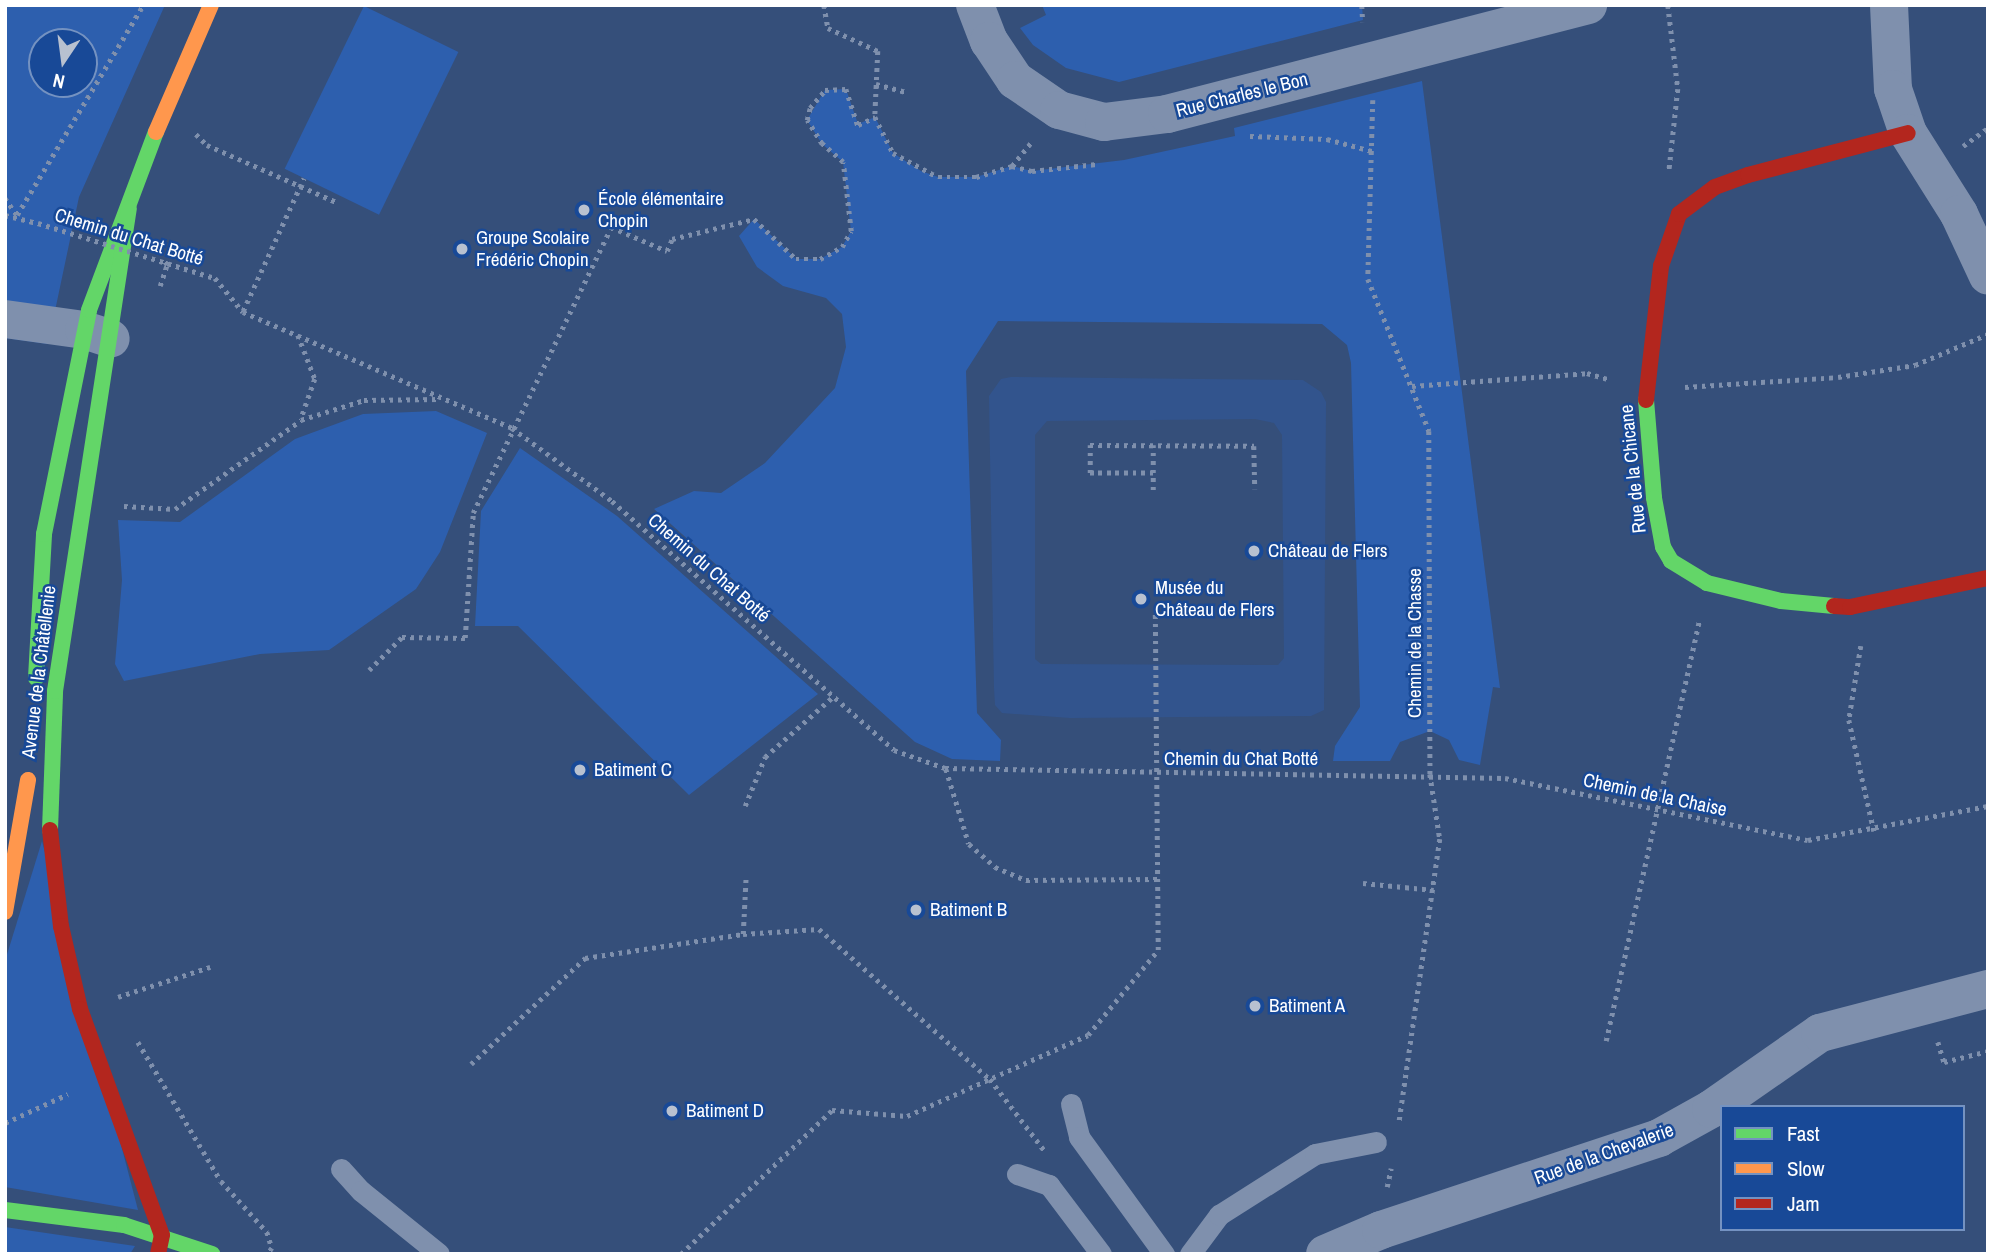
<!DOCTYPE html>
<html>
<head>
<meta charset="utf-8">
<style>
	body { margin:0 }
	#map { position:relative; width:1993px; height:1259px; overflow:hidden; background:#354f7a; font-family:"Archivo Narrow",sans-serif }
	div>[style] { position:absolute }
	[style*='--x'] { left:calc(var(--x)*1px); top:calc(var(--y)*1px); width:calc(var(--w)*1px); rotate:calc(var(--a)*1deg) }
	.green>* { inset:0; background:#2d5fae; transform-origin:0 0 }
	.water>* { inset:0; background:#32548d }
	.path>* { height:4.5px; margin-top:-2.25px; transform-origin:0; background:repeating-linear-gradient(90deg,#7f90ad 0 3.5px,transparent 0 8.5px) }
	.lane>* { height:21px; margin:-10.5px; padding:0 10.5px; transform-origin:10.5px; border-radius:10.5px; background:#7f90ad }
	.street>* { height:38px; margin:-19px; padding:0 19px; transform-origin:19px; border-radius:19px; background:#7f90ad }
	.fast>* { height:16px; margin:-8px; padding:0 8px; transform-origin:8px; border-radius:8px; background:#63d668 }
	.slow>* { height:16px; margin:-8px; padding:0 8px; transform-origin:8px; border-radius:8px; background:#ff974d }
	.jam>* { height:16px; margin:-8px; padding:0 8px; transform-origin:8px; border-radius:8px; background:#b3261e }
	.path-bridge>* { height:4.5px; margin-top:-2.25px; transform-origin:0; background:repeating-linear-gradient(90deg,#7f90ad 0 3.5px,transparent 0 8.5px) }
	.dots>* { width:19px; height:19px; translate:-50% -50%; box-sizing:border-box; border:4px solid #184997; border-radius:50% }
	span { translate:-50% -50%; white-space:nowrap; text-align:center; line-height:1.15; -webkit-text-stroke:5px #184997; paint-order:stroke }
	.street-label { font-size:19px; color:#fff }
	.poi-label { font-size:19px; color:#fff }
	.left { translate:0 -50%; text-align:left }
	.frame { position:absolute; inset:0; border:7px solid #fff; pointer-events:none }
	.legend { position:absolute; left:1720px; top:1105px; width:245px; height:126px; box-sizing:border-box; background:#184997; border:2px solid #7492c1; margin:0; padding:9px 12px; list-style:none; font-size:21px; color:#fff }
	.legend li { display:flex; align-items:center; gap:14px; height:35px }
	.legend b { width:35px; border:2px solid #7492c1 }
	.north { position:absolute; left:28px; top:28px; width:70px; height:70px; box-sizing:border-box; background:#184997; border:2px solid #7492c1; border-radius:50%; rotate:193deg; font-size:19px; font-weight:700; line-height:28px; text-align:center; color:#fff }
	.north::after { content:''; display:block; margin:auto; width:24px; height:32px; background:#b8c1d0; clip-path:polygon(50% 0,100% 100%,50% 72%,0 100%) }
</style>
</head>
<body>
<div id="map">
	<div class="green">
		<i style="clip-path:polygon(evenodd,5px 5px,165px 5px,79px 197px,48px 344px,5px 338px,5px 5px,42px 42px,84px 42px,84px 84px,42px 84px,42px 42px)"></i>
		<i style="clip-path:polygon(1042px 5px,1362px 5px,1363px 20px,1119px 82px,1066px 68px,1033px 45px,1020px 28px,1046px 15px)"></i>
		<i style="left:364px;top:6px;width:105px;height:181px;rotate:26deg"></i>
		<i style="clip-path:polygon(1422px 81px,1500px 688px,1493px 687px,1480px 765px,1459px 760px,1449px 740px,1430px 731px,1400px 742px,1390px 761px,1333px 761px,1335px 746px,1360px 707px,1351px 363px,1347px 345px,1322px 324px,998px 321px,966px 371px,977px 713px,1001px 740px,1000px 761px,952px 759px,915px 742px,654px 509px,694px 491px,721px 493px,765px 463px,835px 388px,846px 347px,842px 314px,826px 298px,783px 286px,757px 267px,739px 236px,754px 219px,796px 259px,820px 259px,842px 247px,851px 231px,843px 162px,822px 144px,807px 120px,825px 90px,846px 89px,858px 124px,875px 117px,893px 153px,921px 171px,938px 177px,976px 177px,1012px 166px,1032px 171px,1124px 160px,1235px 136px,1234px 128px)"></i>
		<i style="clip-path:polygon(436px 411px,487px 433px,440px 552px,416px 589px,329px 650px,260px 654px,124px 681px,115px 664px,122px 580px,118px 520px,180px 522px,295px 439px,363px 414px)"></i>
		<i style="clip-path:polygon(520px 448px,617px 516px,818px 694px,689px 795px,518px 626px,475px 626px,481px 511px)"></i>
		<i style="clip-path:polygon(42px 841px,138px 1210px,5px 1187px,5px 961px)"></i>
		<i style="clip-path:polygon(5px 1227px,135px 1246px,130px 1254px,5px 1254px)"></i>
	</div>
	<div class="water">
		<i style="clip-path:polygon(evenodd,1011px 377px,1303px 380px,1321px 392px,1326px 402px,1324px 710px,1311px 716px,1070px 718px,1002px 713px,995px 705px,994px 688px,989px 396px,1001px 379px,1011px 377px,1255px 419px,1274px 423px,1282px 435px,1284px 658px,1278px 665px,1265px 665px,1041px 664px,1035px 659px,1035px 435px,1047px 421px,1255px 419px)"></i>
	</div>
	<div class="path">
		<i style="--x:824;--y:5;--w:23;--a:80"></i>
		<i style="--x:828;--y:28;--w:55;--a:24.7"></i>
		<i style="--x:878;--y:51;--w:66;--a:92.6"></i>
		<i style="--x:875;--y:117;--w:40;--a:63.4"></i>
		<i style="--x:893;--y:153;--w:51;--a:28.1"></i>
		<i style="--x:938;--y:177;--w:38;--a:0"></i>
		<i style="--x:976;--y:177;--w:38;--a:-17"></i>
		<i style="--x:1012;--y:166;--w:33;--a:-51"></i>
		<i style="--x:1362;--y:5;--w:17;--a:87"></i>
		<i style="--x:1668;--y:5;--w:85;--a:83.2"></i>
		<i style="--x:1678;--y:89;--w:83;--a:96.2"></i>
		<i style="--x:876;--y:84;--w:31;--a:15"></i>
		<i style="--x:1373;--y:100;--w:179;--a:91.6"></i>
		<i style="--x:1368;--y:279;--w:164;--a:68.1"></i>
		<i style="--x:1429;--y:431;--w:343;--a:89.8"></i>
		<i style="--x:1430;--y:774;--w:66;--a:81.3"></i>
		<i style="--x:1440;--y:839;--w:286;--a:98.2"></i>
		<i style="--x:196;--y:134;--w:16;--a:45"></i>
		<i style="--x:207;--y:145;--w:141;--a:23.8"></i>
		<i style="--x:1250;--y:136;--w:77;--a:2.2"></i>
		<i style="--x:1327;--y:139;--w:47;--a:14.9"></i>
		<i style="--x:1963;--y:146;--w:31;--a:-36"></i>
		<i style="--x:1012;--y:166;--w:21;--a:14"></i>
		<i style="--x:1032;--y:171;--w:65;--a:-6.1"></i>
		<i style="--x:5;--y:198;--w:21;--a:55"></i>
		<i style="--x:17;--y:215;--w:245;--a:-59"></i>
		<i style="--x:5;--y:215;--w:34;--a:14"></i>
		<i style="--x:215;--y:278;--w:44;--a:50.5"></i>
		<i style="--x:243;--y:312;--w:293;--a:23.3"></i>
		<i style="--x:512;--y:428;--w:124;--a:36.1"></i>
		<i style="--x:612;--y:501;--w:376;--a:41.4"></i>
		<i style="--x:894;--y:750;--w:54;--a:19.4"></i>
		<i style="--x:945;--y:768;--w:560;--a:1.02"></i>
		<i style="--x:1505;--y:778;--w:309;--a:11.6"></i>
		<i style="--x:1808;--y:840;--w:183;--a:-10.7"></i>
		<i style="--x:160;--y:286;--w:22;--a:-72"></i>
		<i style="--x:167;--y:265;--w:7;--a:-124"></i>
		<i style="--x:243;--y:311;--w:146;--a:-65.4"></i>
		<i style="--x:298;--y:335;--w:47;--a:68.9"></i>
		<i style="--x:315;--y:379;--w:42;--a:109.3"></i>
		<i style="--x:1412;--y:386;--w:175;--a:-4.2"></i>
		<i style="--x:1587;--y:373;--w:22;--a:16"></i>
		<i style="--x:1685;--y:387;--w:153;--a:-3.7"></i>
		<i style="--x:1838;--y:377;--w:78;--a:-8.9"></i>
		<i style="--x:1915;--y:365;--w:79;--a:-23"></i>
		<i style="--x:1153;--y:473;--w:28;--a:-90"></i>
		<i style="--x:1153;--y:490;--w:17;--a:-90"></i>
		<i style="--x:1153;--y:473;--w:63;--a:180"></i>
		<i style="--x:1090;--y:473;--w:28;--a:-90"></i>
		<i style="--x:1090;--y:445;--w:164;--a:0.3"></i>
		<i style="--x:1254;--y:446;--w:43;--a:88.7"></i>
		<i style="--x:124;--y:506;--w:51;--a:3.4"></i>
		<i style="--x:175;--y:509;--w:154;--a:-35.2"></i>
		<i style="--x:301;--y:420;--w:66;--a:-17.6"></i>
		<i style="--x:364;--y:400;--w:76;--a:-0.8"></i>
		<i style="--x:1861;--y:646;--w:75;--a:99.2"></i>
		<i style="--x:1849;--y:720;--w:114;--a:77.3"></i>
		<i style="--x:369;--y:670;--w:47;--a:-45"></i>
		<i style="--x:402;--y:637;--w:63;--a:0.9"></i>
		<i style="--x:465;--y:638;--w:125;--a:-86.3"></i>
		<i style="--x:473;--y:513;--w:318;--a:-64.2"></i>
		<i style="--x:611;--y:227;--w:61;--a:23.2"></i>
		<i style="--x:667;--y:251;--w:13;--a:-67"></i>
		<i style="--x:672;--y:239;--w:84;--a:-13.7"></i>
		<i style="--x:754;--y:219;--w:58;--a:43.6"></i>
		<i style="--x:796;--y:259;--w:24;--a:0"></i>
		<i style="--x:820;--y:259;--w:25;--a:-29"></i>
		<i style="--x:842;--y:247;--w:18;--a:-61"></i>
		<i style="--x:851;--y:231;--w:69;--a:-96.6"></i>
		<i style="--x:843;--y:162;--w:28;--a:-139"></i>
		<i style="--x:822;--y:144;--w:28;--a:-122"></i>
		<i style="--x:807;--y:120;--w:12;--a:-76"></i>
		<i style="--x:810;--y:108;--w:23;--a:-50"></i>
		<i style="--x:825;--y:90;--w:21;--a:-3"></i>
		<i style="--x:846;--y:89;--w:38;--a:72"></i>
		<i style="--x:858;--y:125;--w:19;--a:-25"></i>
		<i style="--x:946;--y:769;--w:78;--a:73"></i>
		<i style="--x:969;--y:844;--w:35;--a:41"></i>
		<i style="--x:995;--y:867;--w:34;--a:23"></i>
		<i style="--x:1026;--y:880;--w:132;--a:-0.4"></i>
		<i style="--x:745;--y:806;--w:53;--a:-67.8"></i>
		<i style="--x:765;--y:757;--w:92;--a:-41.5"></i>
		<i style="--x:1363;--y:883;--w:71;--a:5.6"></i>
		<i style="--x:743;--y:934;--w:59;--a:-87.1"></i>
		<i style="--x:118;--y:997;--w:97;--a:-18.1"></i>
		<i style="--x:1606;--y:1041;--w:429;--a:-77.5"></i>
		<i style="--x:138;--y:1042;--w:162;--a:59.2"></i>
		<i style="--x:221;--y:1181;--w:69;--a:48"></i>
		<i style="--x:267;--y:1232;--w:17;--a:73"></i>
		<i style="--x:272;--y:1248;--w:7;--a:124"></i>
		<i style="--x:1938;--y:1042;--w:21;--a:73"></i>
		<i style="--x:1944;--y:1062;--w:45;--a:-14"></i>
		<i style="--x:471;--y:1064;--w:156;--a:-42.9"></i>
		<i style="--x:585;--y:958;--w:160;--a:-8.6"></i>
		<i style="--x:743;--y:934;--w:76;--a:-3.8"></i>
		<i style="--x:819;--y:929;--w:227;--a:41.3"></i>
		<i style="--x:990;--y:1079;--w:89;--a:52.7"></i>
		<i style="--x:5;--y:1123;--w:69;--a:-24.7"></i>
		<i style="--x:1387;--y:1187;--w:19;--a:-78"></i>
		<i style="--x:681;--y:1254;--w:209;--a:-43.6"></i>
		<i style="--x:832;--y:1110;--w:75;--a:4.6"></i>
		<i style="--x:907;--y:1116;--w:198;--a:-24.1"></i>
		<i style="--x:1088;--y:1035;--w:110;--a:-50.5"></i>
		<i style="--x:1158;--y:950;--w:336;--a:-90.5"></i>
	</div>
	<div class="lane">
		<i style="--x:1071;--y:1104;--w:34;--a:76"></i>
		<i style="--x:1079;--y:1137;--w:145;--a:54"></i>
		<i style="--x:341;--y:1169;--w:30;--a:48"></i>
		<i style="--x:361;--y:1191;--w:100;--a:38.9"></i>
		<i style="--x:1017;--y:1174;--w:34;--a:19"></i>
		<i style="--x:1049;--y:1185;--w:86;--a:53"></i>
		<i style="--x:1190;--y:1254;--w:49;--a:-53.4"></i>
		<i style="--x:1219;--y:1215;--w:114;--a:-32.4"></i>
		<i style="--x:1315;--y:1154;--w:62;--a:-11.1"></i>
	</div>
	<div class="street">
		<i style="--x:975;--y:5;--w:39;--a:69"></i>
		<i style="--x:989;--y:41;--w:47;--a:56.3"></i>
		<i style="--x:1015;--y:80;--w:53;--a:34.3"></i>
		<i style="--x:1059;--y:110;--w:47;--a:14.9"></i>
		<i style="--x:1104;--y:122;--w:64;--a:-7.2"></i>
		<i style="--x:1167;--y:114;--w:435;--a:-14.5"></i>
		<i style="--x:1889;--y:5;--w:84;--a:87.3"></i>
		<i style="--x:1893;--y:89;--w:46;--a:71.2"></i>
		<i style="--x:1908;--y:133;--w:96;--a:57.8"></i>
		<i style="--x:1959;--y:214;--w:68;--a:64.9"></i>
		<i style="--x:5;--y:319;--w:80;--a:7.9"></i>
		<i style="--x:84;--y:330;--w:28;--a:18"></i>
		<i style="--x:1325;--y:1254;--w:61;--a:-23.2"></i>
		<i style="--x:1381;--y:1230;--w:293;--a:-18.3"></i>
		<i style="--x:1659;--y:1138;--w:60;--a:-29.1"></i>
		<i style="--x:1711;--y:1109;--w:133;--a:-34.9"></i>
		<i style="--x:1820;--y:1033;--w:174;--a:-14.7"></i>
	</div>
	<div class="fast">
		<i style="--x:1646;--y:400;--w:98;--a:85.3"></i>
		<i style="--x:1654;--y:498;--w:50;--a:79.6"></i>
		<i style="--x:1663;--y:547;--w:16;--a:60"></i>
		<i style="--x:1671;--y:561;--w:42;--a:31.4"></i>
		<i style="--x:1707;--y:583;--w:76;--a:13.7"></i>
		<i style="--x:1781;--y:601;--w:53;--a:5.4"></i>
		<i style="--x:36;--y:678;--w:144;--a:-86.8"></i>
		<i style="--x:44;--y:534;--w:228;--a:-78.6"></i>
		<i style="--x:89;--y:310;--w:190;--a:-69.4"></i>
		<i style="--x:50;--y:830;--w:139;--a:-87.9"></i>
		<i style="--x:55;--y:691;--w:488;--a:-81.3"></i>
		<i style="--x:5;--y:1210;--w:120;--a:7.2"></i>
		<i style="--x:124;--y:1225;--w:93;--a:18.2"></i>
	</div>
	<div class="slow">
		<i style="--x:156;--y:132;--w:138;--a:-66.6"></i>
		<i style="--x:5;--y:912;--w:134;--a:-80.1"></i>
	</div>
	<div class="jam">
		<i style="--x:1646;--y:400;--w:135;--a:-83.6"></i>
		<i style="--x:1661;--y:266;--w:55;--a:-70.9"></i>
		<i style="--x:1679;--y:214;--w:45;--a:-36.9"></i>
		<i style="--x:1715;--y:187;--w:35;--a:-20"></i>
		<i style="--x:1748;--y:175;--w:165;--a:-14.7"></i>
		<i style="--x:1834;--y:606;--w:16;--a:4"></i>
		<i style="--x:1850;--y:607;--w:141;--a:-11.9"></i>
		<i style="--x:50;--y:830;--w:97;--a:83.5"></i>
		<i style="--x:61;--y:926;--w:85;--a:77.1"></i>
		<i style="--x:80;--y:1009;--w:240;--a:70.1"></i>
		<i style="--x:162;--y:1235;--w:19;--a:102"></i>
	</div>
	<div class="path-bridge">
		<i style="--x:38;--y:223;--w:185;--a:17.3"></i>
	</div>
	<div class="dots">
		<i style="left:584px;top:210px;background:#b8c1d0"></i>
		<i style="left:462px;top:249px;background:#b8c1d0"></i>
		<i style="left:1254px;top:551px;background:#b8c1d0"></i>
		<i style="left:1141px;top:599px;background:#b8c1d0"></i>
		<i style="left:580px;top:770px;background:#b8c1d0"></i>
		<i style="left:916px;top:910px;background:#b8c1d0"></i>
		<i style="left:1255px;top:1006px;background:#b8c1d0"></i>
		<i style="left:672px;top:1111px;background:#b8c1d0"></i>
	</div>
	<div class="street-label">
		<span style="left:1242px;top:95px;rotate:-14deg">Rue Charles le Bon</span>
		<span style="left:129px;top:237px;rotate:17deg">Chemin du Chat Botté</span>
		<span style="left:1633px;top:469px;rotate:-96deg">Rue de la Chicane</span>
		<span style="left:709px;top:568px;rotate:41deg">Chemin du Chat Botté</span>
		<span style="left:1415px;top:643px;rotate:-90deg">Chemin de la Chasse</span>
		<span style="left:39px;top:672px;rotate:-83deg">Avenue de la Châtellenie</span>
		<span style="left:1241px;top:759px">Chemin du Chat Botté</span>
		<span style="left:1655px;top:795px;rotate:12deg">Chemin de la Chaise</span>
		<span style="left:1604px;top:1154px;rotate:-20deg">Rue de la Chevalerie</span>
	</div>
	<div class="poi-label">
		<span class="left" style="left:598px;top:210px">École élémentaire<br>Chopin</span>
		<span class="left" style="left:476px;top:249px">Groupe Scolaire<br>Frédéric Chopin</span>
		<span class="left" style="left:1268px;top:551px">Château de Flers</span>
		<span class="left" style="left:1155px;top:599px">Musée du<br>Château de Flers</span>
		<span class="left" style="left:594px;top:770px">Batiment C</span>
		<span class="left" style="left:930px;top:910px">Batiment B</span>
		<span class="left" style="left:1269px;top:1006px">Batiment A</span>
		<span class="left" style="left:686px;top:1111px">Batiment D</span>
	</div>
	<div class="frame"></div>
	<ul class="legend">
	<li><b style="height:9px;background:#63d668"></b>Fast</li>
	<li><b style="height:9px;background:#ff974d"></b>Slow</li>
	<li><b style="height:9px;background:#b3261e"></b>Jam</li>
	</ul>
	<div class="north">N</div>
</div>
</body>
</html>
